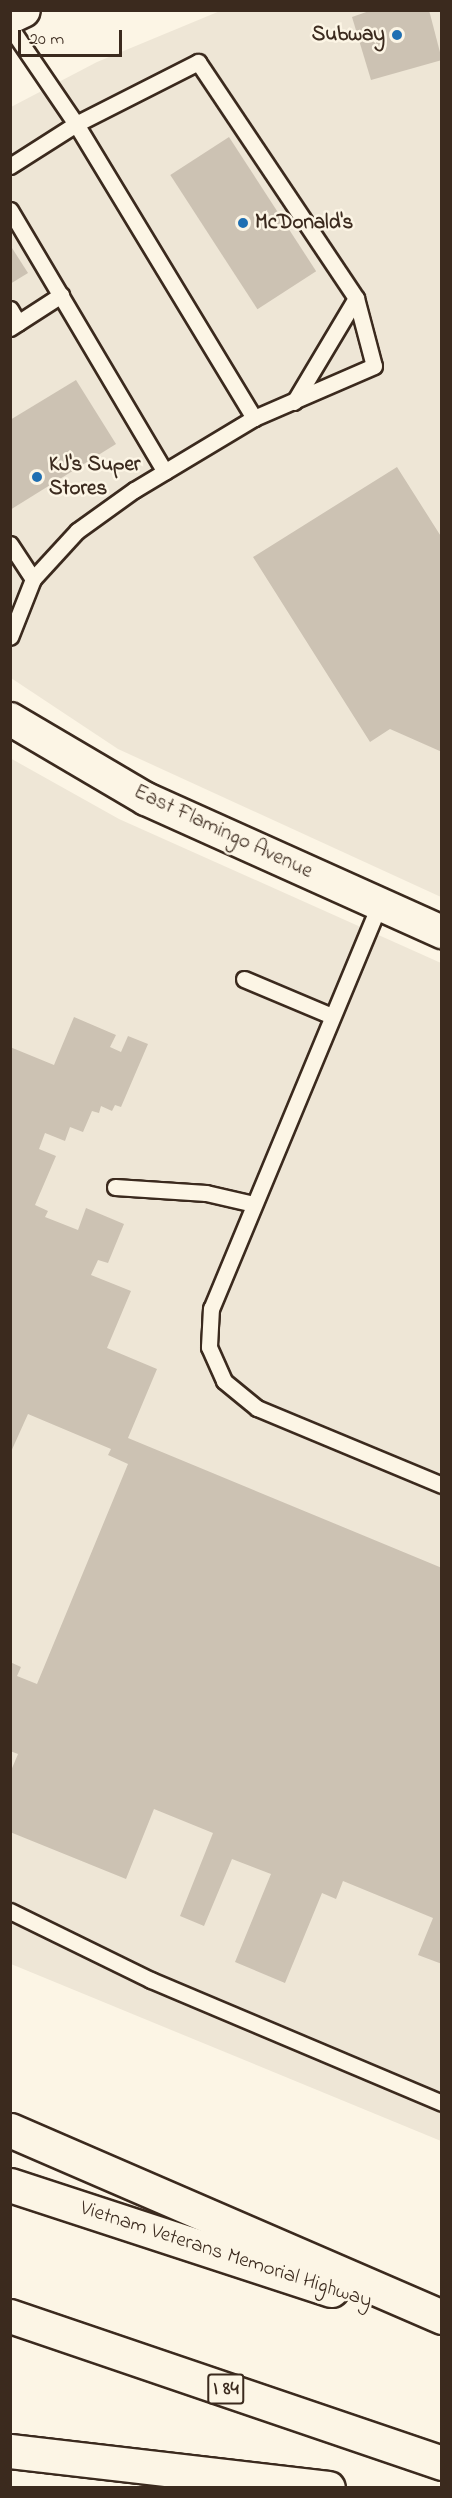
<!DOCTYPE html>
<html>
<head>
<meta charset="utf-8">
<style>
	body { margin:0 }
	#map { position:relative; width:452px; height:2498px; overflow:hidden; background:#fcf5e5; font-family:"Indie Flower",sans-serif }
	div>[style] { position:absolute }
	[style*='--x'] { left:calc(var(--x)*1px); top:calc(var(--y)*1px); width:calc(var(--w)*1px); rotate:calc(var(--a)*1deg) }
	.built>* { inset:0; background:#eee6d6 }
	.building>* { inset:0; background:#ccc2b3; transform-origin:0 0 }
	.roads { filter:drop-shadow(2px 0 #3b2a1e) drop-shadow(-2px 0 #3b2a1e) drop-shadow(0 2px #3b2a1e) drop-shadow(0 -2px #3b2a1e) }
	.service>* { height:15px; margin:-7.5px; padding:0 7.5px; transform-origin:7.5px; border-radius:7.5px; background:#fcf5e5 }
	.minor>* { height:32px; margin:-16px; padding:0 16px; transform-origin:16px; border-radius:16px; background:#fcf5e5 }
	.primary>* { height:33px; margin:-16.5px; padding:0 16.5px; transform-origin:16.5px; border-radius:16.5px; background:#fcf5e5 }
	.motorway>* { height:33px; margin:-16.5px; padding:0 16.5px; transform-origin:16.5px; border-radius:16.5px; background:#fcf5e5 }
	.dots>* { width:16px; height:16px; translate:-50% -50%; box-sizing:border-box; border:3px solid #fcf5e5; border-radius:50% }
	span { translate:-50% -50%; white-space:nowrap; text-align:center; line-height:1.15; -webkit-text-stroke:5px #fcf5e5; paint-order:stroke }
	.shield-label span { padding:2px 4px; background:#fcf5e5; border:2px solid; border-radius:4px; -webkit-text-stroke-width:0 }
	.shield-label { font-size:20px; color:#3b2a1e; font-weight:700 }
	.poi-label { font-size:21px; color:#3b2a1e; font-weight:700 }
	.right { translate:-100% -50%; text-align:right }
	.left { translate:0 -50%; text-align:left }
	.street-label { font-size:21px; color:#3b2a1e }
	.frame { position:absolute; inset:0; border:12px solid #3b2a1e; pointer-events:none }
	.scale { position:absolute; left:18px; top:30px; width:104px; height:27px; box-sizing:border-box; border:3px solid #3b2a1e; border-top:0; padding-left:8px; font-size:18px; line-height:21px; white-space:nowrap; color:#3b2a1e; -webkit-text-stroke:4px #fcf5e5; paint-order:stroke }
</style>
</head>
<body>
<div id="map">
	<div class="built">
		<i style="clip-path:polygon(220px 11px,441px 11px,441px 897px,118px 749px,11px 678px,11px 107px,97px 62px)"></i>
		<i style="clip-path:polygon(10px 758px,119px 819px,441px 963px,441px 2141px,11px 1964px)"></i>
	</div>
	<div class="building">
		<i style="clip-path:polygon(372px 10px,429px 10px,442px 60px,371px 80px,352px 17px)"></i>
		<i style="left:229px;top:137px;width:160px;height:70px;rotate:57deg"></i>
		<i style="clip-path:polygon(12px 248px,28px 273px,10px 284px,10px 249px)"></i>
		<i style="clip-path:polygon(76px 380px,116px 444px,10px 510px,10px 420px)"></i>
		<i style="clip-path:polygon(397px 467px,442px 538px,442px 752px,390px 729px,370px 742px,253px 557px)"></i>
		<i style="clip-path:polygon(74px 1017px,116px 1035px,110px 1047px,121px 1052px,128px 1036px,148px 1044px,121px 1107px,115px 1105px,112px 1111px,101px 1106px,99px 1113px,92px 1111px,83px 1132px,70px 1127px,65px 1141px,45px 1133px,39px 1149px,56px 1156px,35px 1205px,48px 1211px,45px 1217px,78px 1230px,86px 1208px,124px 1224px,108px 1263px,98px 1260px,91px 1275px,131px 1291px,107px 1348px,157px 1369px,128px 1438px,442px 1568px,442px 1964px,418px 1955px,433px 1918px,343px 1881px,336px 1899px,322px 1893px,285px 1983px,235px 1962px,271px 1874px,232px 1859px,204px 1926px,180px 1916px,213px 1833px,154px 1809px,126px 1879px,10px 1832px,10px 1773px,18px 1754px,10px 1751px,10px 1662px,21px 1667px,17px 1676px,37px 1684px,128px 1464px,108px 1455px,111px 1449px,28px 1414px,10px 1454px,10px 1047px,54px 1065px)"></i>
	</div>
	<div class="roads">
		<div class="service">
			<i style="--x:10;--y:27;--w:117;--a:55.8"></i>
			<i style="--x:76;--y:124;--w:344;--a:58.8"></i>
			<i style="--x:254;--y:418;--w:140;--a:149"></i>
			<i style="--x:134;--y:490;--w:70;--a:144.3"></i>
			<i style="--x:77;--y:531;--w:65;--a:132.5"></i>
			<i style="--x:33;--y:579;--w:62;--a:111.6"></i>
			<i style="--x:10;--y:166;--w:78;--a:-32.5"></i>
			<i style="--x:76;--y:124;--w:137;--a:-26.9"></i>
			<i style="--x:198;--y:62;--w:284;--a:56.2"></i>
			<i style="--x:356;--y:298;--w:70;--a:75.2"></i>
			<i style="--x:374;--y:366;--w:131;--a:156.6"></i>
			<i style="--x:10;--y:210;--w:304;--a:59.4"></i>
			<i style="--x:10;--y:309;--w:16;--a:60"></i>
			<i style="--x:10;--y:328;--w:61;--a:-32.9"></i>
			<i style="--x:294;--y:402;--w:121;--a:-59.2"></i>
			<i style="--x:10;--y:544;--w:42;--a:56.7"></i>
			<i style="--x:380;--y:903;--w:439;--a:112.6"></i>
			<i style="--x:211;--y:1308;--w:39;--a:93"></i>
			<i style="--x:209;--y:1347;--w:37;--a:66"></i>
			<i style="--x:224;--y:1381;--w:43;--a:39.3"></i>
			<i style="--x:257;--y:1408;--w:200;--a:22.6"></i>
			<i style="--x:244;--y:979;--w:95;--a:22.8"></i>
			<i style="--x:115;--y:1187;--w:91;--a:3.8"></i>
			<i style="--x:206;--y:1193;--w:49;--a:12.9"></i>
			<i style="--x:10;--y:1911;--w:157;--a:26.1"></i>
			<i style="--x:151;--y:1980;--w:316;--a:22.9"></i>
		</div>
		<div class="minor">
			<i style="--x:10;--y:719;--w:158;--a:30.5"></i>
			<i style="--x:146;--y:799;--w:325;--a:24.2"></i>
		</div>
		<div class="primary">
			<i style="--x:10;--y:16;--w:14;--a:-25"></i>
		</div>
		<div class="motorway">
			<i style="--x:10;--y:2130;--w:471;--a:23.4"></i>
			<i style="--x:10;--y:2185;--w:338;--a:18.1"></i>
			<i style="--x:10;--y:2316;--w:456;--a:18.8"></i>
			<i style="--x:10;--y:2451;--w:320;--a:6.6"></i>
		</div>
	</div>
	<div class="dots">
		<i style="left:397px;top:35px;background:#1f6fb2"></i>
		<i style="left:243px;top:223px;background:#1f6fb2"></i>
		<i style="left:37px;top:477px;background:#1f6fb2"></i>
	</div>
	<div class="shield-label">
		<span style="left:226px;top:2389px">I 84</span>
	</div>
	<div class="poi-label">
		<span class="right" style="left:385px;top:35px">Subway</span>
		<span class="left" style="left:255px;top:223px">McDonald's</span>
		<span class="left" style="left:49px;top:477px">KJ's Super<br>Stores</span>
	</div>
	<div class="street-label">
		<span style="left:223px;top:832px;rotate:25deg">East Flamingo Avenue</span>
		<span style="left:226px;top:2255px;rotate:18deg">Vietnam Veterans Memorial Highway</span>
	</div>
	<div class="frame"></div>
	<div class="scale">20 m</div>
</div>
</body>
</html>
